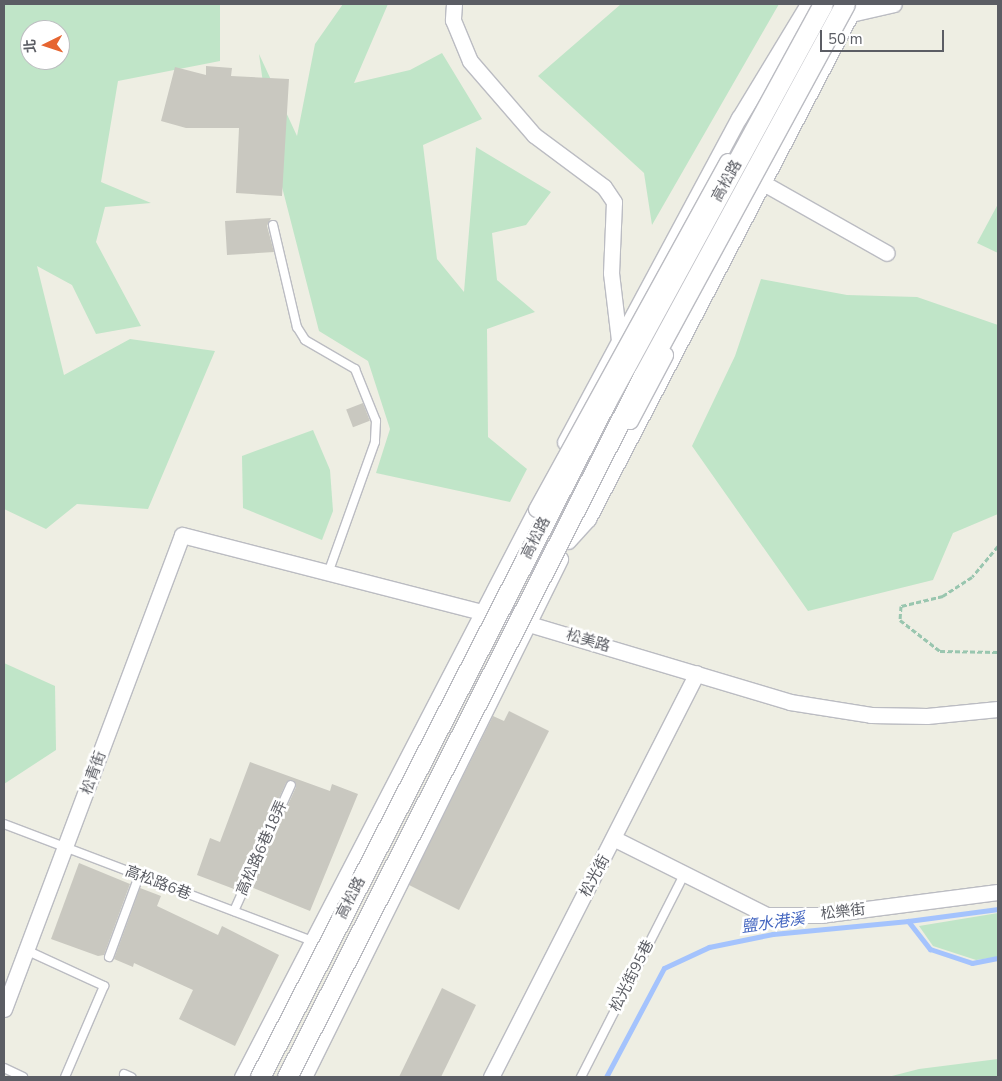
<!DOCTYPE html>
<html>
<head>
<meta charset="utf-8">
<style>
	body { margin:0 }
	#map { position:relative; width:1002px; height:1081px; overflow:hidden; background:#eeeee3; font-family:"Nunito Sans","Noto Sans TC",sans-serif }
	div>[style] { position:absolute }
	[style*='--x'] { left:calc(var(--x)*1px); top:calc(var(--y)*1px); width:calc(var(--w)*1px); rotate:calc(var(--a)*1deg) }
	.green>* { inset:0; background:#c0e5c8 }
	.stream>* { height:5px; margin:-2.5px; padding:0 2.5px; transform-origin:2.5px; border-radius:2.5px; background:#a4c3fd }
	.building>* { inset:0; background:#c9c8c0; transform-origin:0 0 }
	.path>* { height:3px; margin-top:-1.5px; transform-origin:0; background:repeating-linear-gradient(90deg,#99c6af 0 5px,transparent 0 7.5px) }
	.roads { filter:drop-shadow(1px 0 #bbbcc2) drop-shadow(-1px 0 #bbbcc2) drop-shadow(0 1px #bbbcc2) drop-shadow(0 -1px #bbbcc2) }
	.service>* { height:8px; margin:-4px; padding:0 4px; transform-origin:4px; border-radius:4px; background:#fff }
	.minor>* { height:15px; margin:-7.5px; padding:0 7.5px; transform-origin:7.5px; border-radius:7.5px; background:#fff }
	.bridges { filter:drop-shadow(1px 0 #bbbcc2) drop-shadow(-1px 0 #bbbcc2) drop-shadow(0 1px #bbbcc2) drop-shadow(0 -1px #bbbcc2) }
	.minor-bridge>* { height:15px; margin:-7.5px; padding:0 7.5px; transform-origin:7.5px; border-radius:7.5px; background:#fff }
	.tertiary-bridge>* { height:19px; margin:-9.5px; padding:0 9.5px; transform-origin:9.5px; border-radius:9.5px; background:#fff }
	span { translate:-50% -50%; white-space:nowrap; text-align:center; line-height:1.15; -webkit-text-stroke:5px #fff; paint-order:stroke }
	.street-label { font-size:15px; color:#5b5d64 }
	.water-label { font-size:16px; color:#4668c1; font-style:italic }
	.frame { position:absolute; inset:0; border:5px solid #5b5d64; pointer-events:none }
	.north { position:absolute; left:20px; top:20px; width:50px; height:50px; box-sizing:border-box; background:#fff; border:1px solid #bdbec1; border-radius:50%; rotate:266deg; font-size:14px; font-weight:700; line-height:20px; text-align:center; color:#5b5d64 }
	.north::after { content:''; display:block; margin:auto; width:18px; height:22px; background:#e66531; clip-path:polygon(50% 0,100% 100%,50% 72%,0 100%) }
	.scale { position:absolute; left:820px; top:30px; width:124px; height:22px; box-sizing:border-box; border:2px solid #5b5d64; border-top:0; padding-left:6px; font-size:15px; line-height:18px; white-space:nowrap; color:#5b5d64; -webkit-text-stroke:4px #fff; paint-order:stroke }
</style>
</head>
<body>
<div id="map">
	<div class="green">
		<i style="clip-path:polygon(evenodd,4px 4px,220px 4px,220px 61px,118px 81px,101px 182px,151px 203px,105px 207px,96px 242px,141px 326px,96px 334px,72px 285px,37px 266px,64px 375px,130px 339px,215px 351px,148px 509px,77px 504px,46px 529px,4px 509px,4px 4px,30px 30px,60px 30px,60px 60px,30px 60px,30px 30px)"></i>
		<i style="clip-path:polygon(343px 4px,388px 4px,354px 83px,410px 70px,442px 53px,482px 119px,423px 145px,437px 259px,464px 292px,476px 147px,551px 192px,526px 225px,492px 233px,497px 280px,535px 312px,487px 329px,488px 437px,527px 469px,510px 502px,376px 473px,390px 429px,368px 361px,319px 331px,272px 148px,259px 54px,297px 136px,315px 44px)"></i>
		<i style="clip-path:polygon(621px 4px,779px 4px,652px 225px,644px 173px,538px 76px)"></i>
		<i style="clip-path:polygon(998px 204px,998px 253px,977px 243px)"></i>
		<i style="clip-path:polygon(761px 279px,847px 295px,917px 297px,998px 325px,998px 514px,953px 533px,933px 580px,808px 611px,692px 446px,735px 356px)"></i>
		<i style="clip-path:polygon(313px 430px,330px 470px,333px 511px,322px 540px,243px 508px,242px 456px)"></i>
		<i style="clip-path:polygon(4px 663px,55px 686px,56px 750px,4px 784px)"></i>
		<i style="clip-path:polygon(998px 913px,998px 957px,976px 960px,933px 946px,919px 926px)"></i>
		<i style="clip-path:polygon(998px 1059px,998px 1077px,888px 1077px,919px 1069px)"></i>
	</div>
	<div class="stream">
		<i style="--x:908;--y:921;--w:91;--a:-7.6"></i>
		<i style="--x:606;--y:1077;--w:123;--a:-62"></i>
		<i style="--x:664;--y:968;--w:50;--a:-25"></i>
		<i style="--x:709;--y:947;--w:65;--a:-11.5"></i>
		<i style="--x:773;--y:934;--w:136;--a:-5.5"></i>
		<i style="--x:908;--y:921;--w:36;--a:52"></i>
		<i style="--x:930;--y:949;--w:44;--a:18.4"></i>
		<i style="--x:972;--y:963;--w:26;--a:-11"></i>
	</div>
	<div class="building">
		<i style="clip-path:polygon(206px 66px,232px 68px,231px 76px,289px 79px,282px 196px,236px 193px,239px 128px,186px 128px,161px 121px,175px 67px,206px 75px)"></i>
		<i style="clip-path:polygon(271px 218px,267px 226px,274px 252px,227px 255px,225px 221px)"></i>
		<i style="left:363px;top:403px;width:19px;height:18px;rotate:69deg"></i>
		<i style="clip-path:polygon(509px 711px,549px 731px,459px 910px,409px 885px,493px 716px,504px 721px)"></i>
		<i style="clip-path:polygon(250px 762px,330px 791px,332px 784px,358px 794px,310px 911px,251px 887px,296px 787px,293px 780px,286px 783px,240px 883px,234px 889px,197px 875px,210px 838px,220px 842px)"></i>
		<i style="clip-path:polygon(79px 863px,130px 884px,104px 955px,98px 956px,51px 939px)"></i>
		<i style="clip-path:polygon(140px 888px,161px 896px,157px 906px,218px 935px,222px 926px,279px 955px,235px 1046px,179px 1019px,193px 990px,134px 963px,133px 967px,114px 959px)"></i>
		<i style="clip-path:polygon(442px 988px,476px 1005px,441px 1077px,399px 1077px)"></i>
	</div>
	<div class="path">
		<i style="--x:998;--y:546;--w:40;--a:130"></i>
		<i style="--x:972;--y:577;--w:35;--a:147"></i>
		<i style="--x:943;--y:596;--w:43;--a:166.6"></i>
		<i style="--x:901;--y:606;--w:14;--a:94"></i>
		<i style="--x:900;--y:620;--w:51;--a:37.8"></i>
		<i style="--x:940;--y:651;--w:58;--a:1"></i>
	</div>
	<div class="roads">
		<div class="service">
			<i style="--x:273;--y:225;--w:105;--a:76.8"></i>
			<i style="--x:297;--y:327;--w:15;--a:58"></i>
			<i style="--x:305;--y:340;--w:58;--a:30.1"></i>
			<i style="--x:355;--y:369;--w:56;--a:68"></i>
			<i style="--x:376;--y:421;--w:21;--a:93"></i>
			<i style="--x:375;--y:442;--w:139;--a:109.7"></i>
			<i style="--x:4;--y:824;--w:329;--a:20.8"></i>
			<i style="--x:234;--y:911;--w:138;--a:-65.7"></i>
			<i style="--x:28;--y:951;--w:84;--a:24.7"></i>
			<i style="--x:104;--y:986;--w:99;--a:113.2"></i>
			<i style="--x:109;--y:957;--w:86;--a:-69.7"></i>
			<i style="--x:4;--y:1068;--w:21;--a:25"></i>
			<i style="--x:124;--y:1074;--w:8;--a:23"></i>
			<i style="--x:581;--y:1077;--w:227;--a:-63"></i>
		</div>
		<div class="minor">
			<i style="--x:454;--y:4;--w:16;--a:94"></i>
			<i style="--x:453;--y:20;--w:44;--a:67.5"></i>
			<i style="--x:470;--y:61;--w:98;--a:49.1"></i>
			<i style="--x:534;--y:135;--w:87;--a:36.6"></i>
			<i style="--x:604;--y:187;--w:18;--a:56"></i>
			<i style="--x:614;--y:202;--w:71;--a:92.4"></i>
			<i style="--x:611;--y:273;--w:67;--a:83.2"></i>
			<i style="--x:846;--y:15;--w:49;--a:-12.9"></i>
			<i style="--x:756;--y:179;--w:150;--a:29.5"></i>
			<i style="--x:565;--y:442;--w:368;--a:-61.8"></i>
			<i style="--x:739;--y:118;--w:133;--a:-58.8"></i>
			<i style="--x:568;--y:541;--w:30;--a:-48"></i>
			<i style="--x:588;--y:519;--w:581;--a:-62.51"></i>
			<i style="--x:615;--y:839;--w:170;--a:26.6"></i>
			<i style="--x:767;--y:915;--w:53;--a:0"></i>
			<i style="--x:820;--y:915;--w:179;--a:-7.4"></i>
			<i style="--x:4;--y:1009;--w:506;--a:-69.42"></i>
			<i style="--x:182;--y:535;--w:358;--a:14.4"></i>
			<i style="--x:529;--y:624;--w:272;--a:16.6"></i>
			<i style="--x:790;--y:702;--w:82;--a:9.1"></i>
			<i style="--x:871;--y:715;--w:56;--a:1"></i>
			<i style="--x:927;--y:716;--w:71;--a:-5.6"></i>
			<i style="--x:242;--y:1077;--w:640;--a:-62.63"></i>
			<i style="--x:304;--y:1077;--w:578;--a:-63.7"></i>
			<i style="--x:491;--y:1077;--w:453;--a:-63"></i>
		</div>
	</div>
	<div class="bridges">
		<div class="minor-bridge">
			<i style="--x:630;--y:421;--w:75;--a:-62.1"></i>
			<i style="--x:536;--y:509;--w:397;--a:-61.2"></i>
		</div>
		<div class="tertiary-bridge">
			<i style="--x:260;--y:1077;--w:759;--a:-62.86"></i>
			<i style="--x:606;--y:402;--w:453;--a:-61.4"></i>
			<i style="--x:287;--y:1077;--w:786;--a:-63.08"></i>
			<i style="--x:643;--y:376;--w:423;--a:-61.5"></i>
		</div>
	</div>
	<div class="street-label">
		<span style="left:727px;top:181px;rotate:-61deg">高松路</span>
		<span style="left:536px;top:538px;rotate:-63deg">高松路</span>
		<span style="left:588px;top:641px;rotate:16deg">松美路</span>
		<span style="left:94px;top:773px;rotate:-70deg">松青街</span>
		<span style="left:262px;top:848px;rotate:-66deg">高松路6巷18弄</span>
		<span style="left:595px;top:876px;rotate:-62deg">松光街</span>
		<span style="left:158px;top:883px;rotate:21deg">高松路6巷</span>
		<span style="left:351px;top:898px;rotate:-63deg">高松路</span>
		<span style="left:843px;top:912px;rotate:-7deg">松樂街</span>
		<span style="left:632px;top:976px;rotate:-63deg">松光街95巷</span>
	</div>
	<div class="water-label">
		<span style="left:773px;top:923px;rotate:-8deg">鹽水港溪</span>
	</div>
	<div class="frame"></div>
	<div class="north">北</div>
	<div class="scale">50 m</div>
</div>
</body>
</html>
